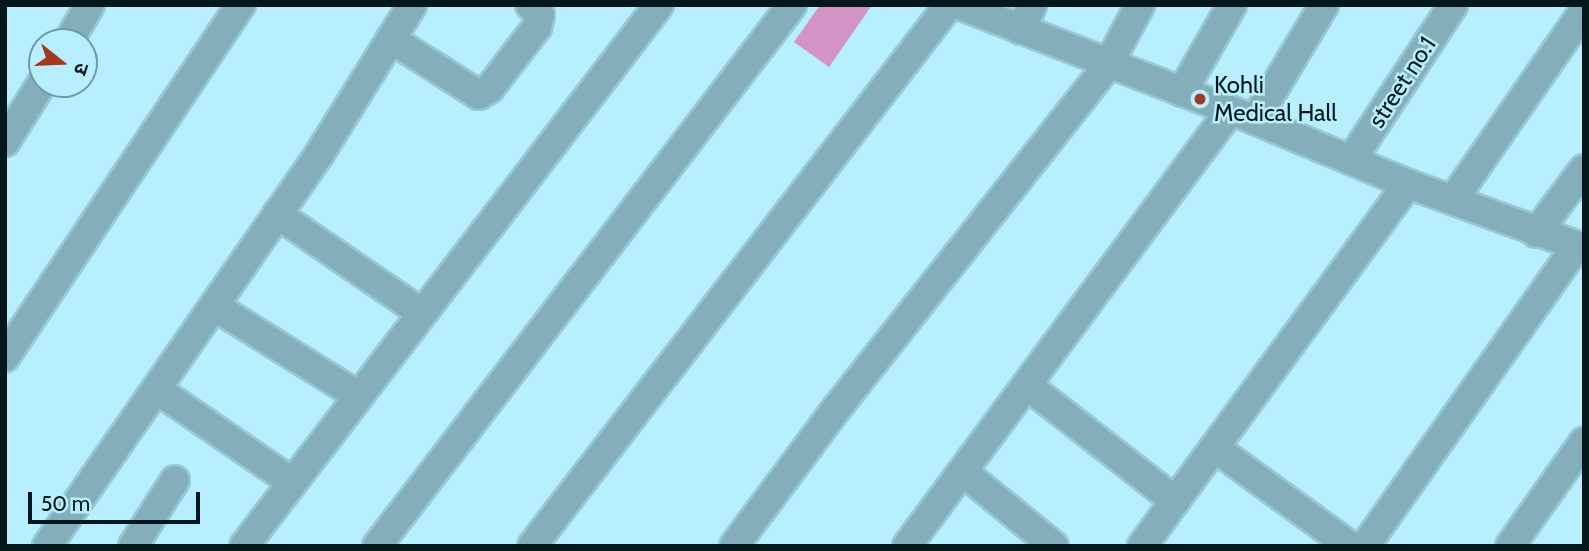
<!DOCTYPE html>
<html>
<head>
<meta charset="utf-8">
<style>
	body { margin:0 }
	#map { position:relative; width:1589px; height:551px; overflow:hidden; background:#b7effe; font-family:Cabin,"Noto Sans Devanagari",sans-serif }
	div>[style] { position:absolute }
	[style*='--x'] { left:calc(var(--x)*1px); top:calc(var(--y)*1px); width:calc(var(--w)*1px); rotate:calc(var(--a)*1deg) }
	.building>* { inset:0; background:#d393c4 }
	.roads { filter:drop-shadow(2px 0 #97c8d6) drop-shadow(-2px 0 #97c8d6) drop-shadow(0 2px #97c8d6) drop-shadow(0 -2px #97c8d6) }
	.street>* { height:28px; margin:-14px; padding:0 14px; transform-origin:14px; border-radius:14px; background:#84aeb9 }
	.dots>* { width:19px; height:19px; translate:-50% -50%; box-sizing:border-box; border:4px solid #b7effe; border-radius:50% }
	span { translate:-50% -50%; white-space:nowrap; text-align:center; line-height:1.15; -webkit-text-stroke:5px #b7effe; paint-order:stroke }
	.street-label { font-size:24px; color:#03181d }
	.poi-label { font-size:24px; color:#03181d }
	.left { translate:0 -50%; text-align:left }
	.frame { position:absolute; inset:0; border:7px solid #03181d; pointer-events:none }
	.north { position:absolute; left:28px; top:28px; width:70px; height:70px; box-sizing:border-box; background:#b7effe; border:2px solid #6f99a4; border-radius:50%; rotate:108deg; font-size:19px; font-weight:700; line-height:28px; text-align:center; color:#03181d }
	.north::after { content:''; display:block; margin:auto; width:24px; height:32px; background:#a23a1e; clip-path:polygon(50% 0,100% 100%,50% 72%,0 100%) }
	.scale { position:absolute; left:28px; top:492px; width:172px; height:32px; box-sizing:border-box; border:4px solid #03181d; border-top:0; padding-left:9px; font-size:21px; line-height:24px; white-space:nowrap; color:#03181d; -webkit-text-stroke:5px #b7effe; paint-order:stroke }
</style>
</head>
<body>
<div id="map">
	<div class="building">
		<i style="clip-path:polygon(820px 5px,872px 5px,829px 67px,794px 42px)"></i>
	</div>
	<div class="roads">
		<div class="street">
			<i style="--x:959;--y:5;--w:318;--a:21.2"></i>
			<i style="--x:1255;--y:120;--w:166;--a:22.7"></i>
			<i style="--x:1408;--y:184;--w:187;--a:20"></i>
			<i style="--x:1021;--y:30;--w:27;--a:-66"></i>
			<i style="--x:391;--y:39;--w:104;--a:32.5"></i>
			<i style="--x:479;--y:95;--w:13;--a:-32"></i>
			<i style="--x:490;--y:88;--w:77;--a:-52.4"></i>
			<i style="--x:537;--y:27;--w:12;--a:-76"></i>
			<i style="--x:540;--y:15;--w:14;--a:-135"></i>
			<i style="--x:68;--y:42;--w:43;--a:-59.3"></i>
			<i style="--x:1182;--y:92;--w:100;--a:-60.1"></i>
			<i style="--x:1255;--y:120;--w:134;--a:-59"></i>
			<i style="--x:5;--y:142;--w:70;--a:-57.9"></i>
			<i style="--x:1352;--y:159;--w:184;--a:-56.7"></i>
			<i style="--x:1453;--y:200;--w:230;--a:-55.3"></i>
			<i style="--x:277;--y:214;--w:173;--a:34.4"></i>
			<i style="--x:1536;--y:233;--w:80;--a:-53.1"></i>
			<i style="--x:214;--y:306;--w:168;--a:31.9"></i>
			<i style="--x:5;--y:357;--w:424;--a:-56.2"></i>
			<i style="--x:1028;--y:386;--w:187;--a:38"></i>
			<i style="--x:156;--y:389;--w:165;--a:34.4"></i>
			<i style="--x:1215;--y:448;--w:167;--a:36"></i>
			<i style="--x:963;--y:472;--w:117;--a:39.1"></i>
			<i style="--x:47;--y:546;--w:479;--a:-55.2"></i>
			<i style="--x:320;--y:153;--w:174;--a:-58.1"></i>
			<i style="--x:133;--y:546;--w:78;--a:-57.5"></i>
			<i style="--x:244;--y:546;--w:682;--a:-52.51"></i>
			<i style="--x:377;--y:546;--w:682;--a:-52.51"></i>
			<i style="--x:532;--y:546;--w:683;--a:-52.38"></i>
			<i style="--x:734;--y:546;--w:172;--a:-53.3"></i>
			<i style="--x:837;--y:408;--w:437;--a:-51.7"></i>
			<i style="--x:1108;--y:65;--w:68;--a:-61.9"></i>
			<i style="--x:907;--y:546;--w:540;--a:-53.43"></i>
			<i style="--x:1142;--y:546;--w:449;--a:-53.7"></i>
			<i style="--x:1365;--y:546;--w:367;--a:-54.8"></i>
			<i style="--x:1510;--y:546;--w:128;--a:-54.6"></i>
		</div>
	</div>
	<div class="dots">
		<i style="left:1200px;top:99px;background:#a23a1e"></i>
	</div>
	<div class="street-label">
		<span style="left:1402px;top:82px;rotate:-57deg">street no.1</span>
	</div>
	<div class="poi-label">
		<span class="left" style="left:1214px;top:99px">Kohli<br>Medical Hall</span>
	</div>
	<div class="frame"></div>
	<div class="north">उ</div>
	<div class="scale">50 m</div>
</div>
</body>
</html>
